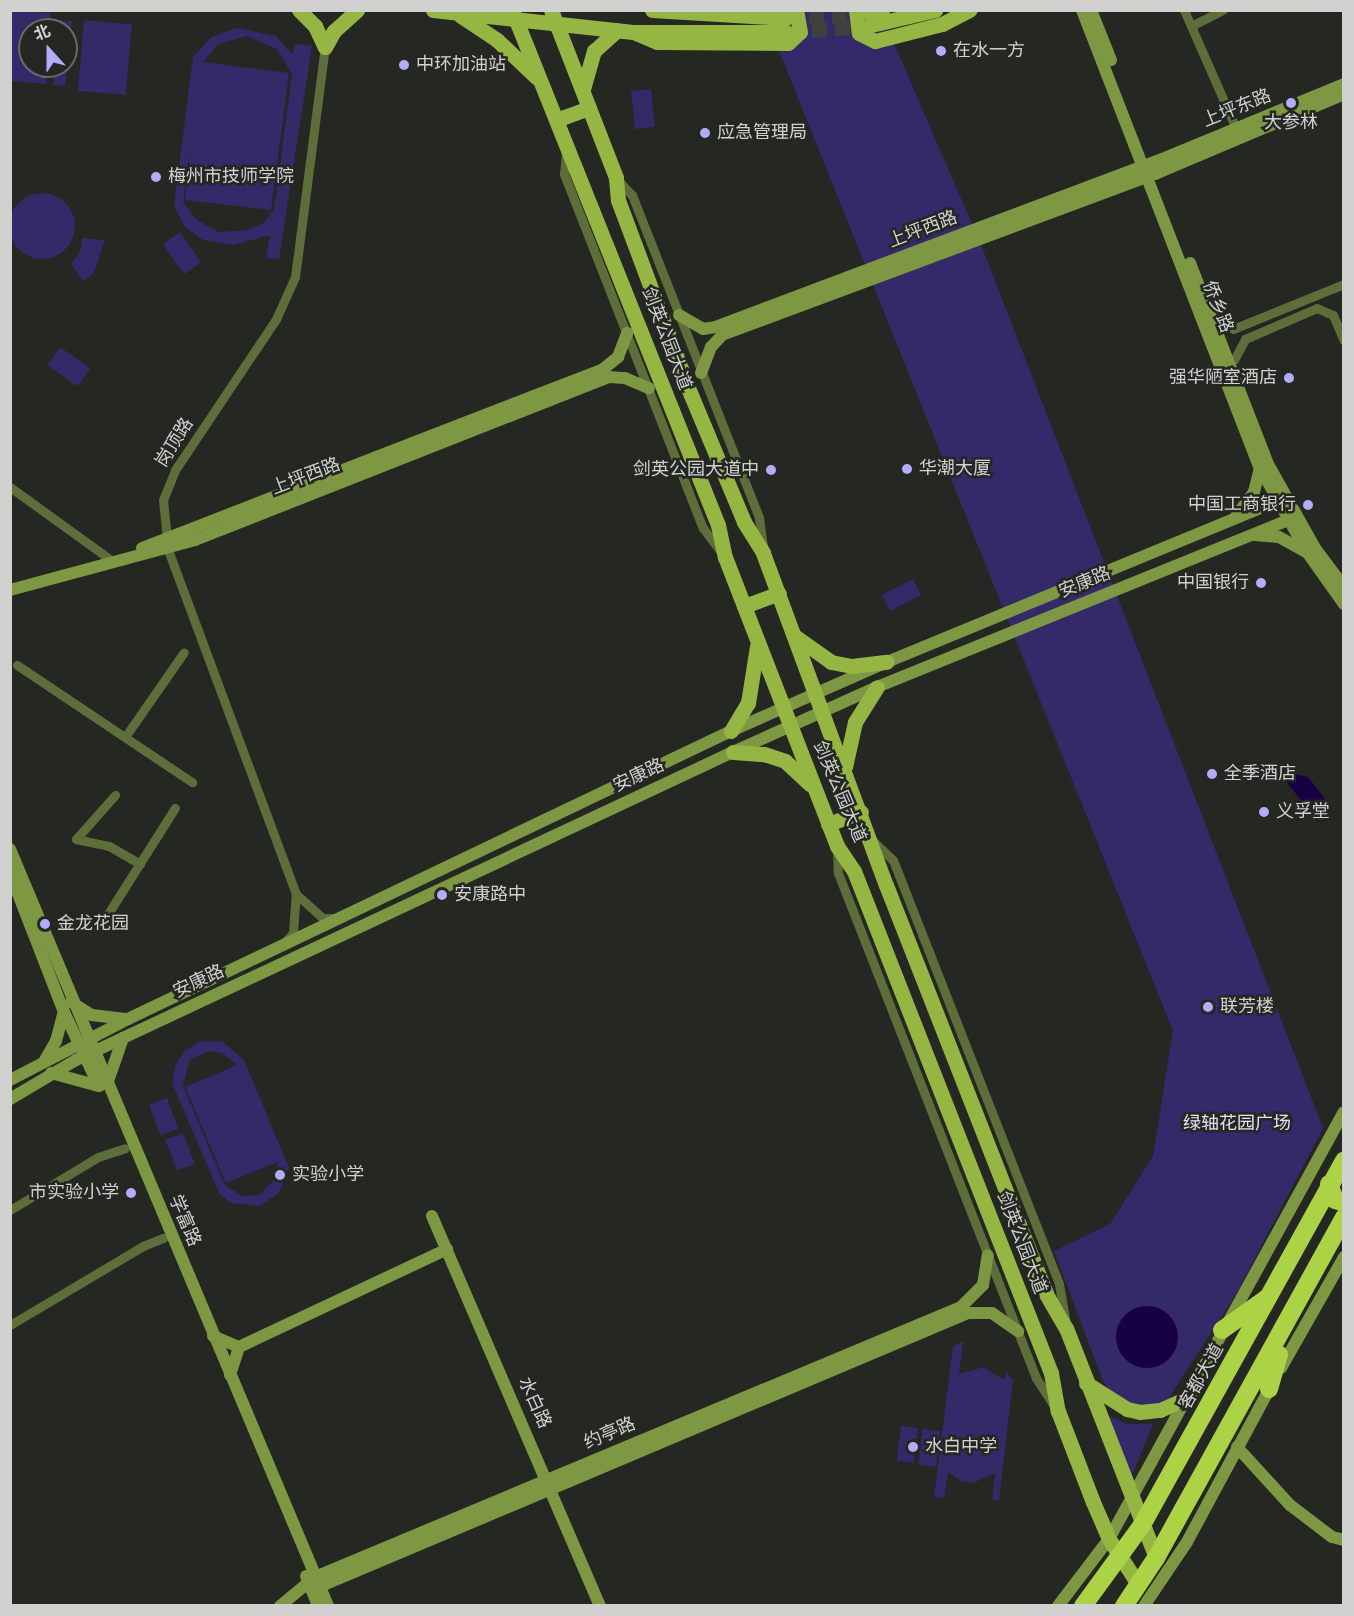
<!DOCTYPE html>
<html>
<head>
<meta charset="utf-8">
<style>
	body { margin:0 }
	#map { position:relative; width:1354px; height:1616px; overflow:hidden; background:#252722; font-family:"Source Sans 3","Noto Sans SC",sans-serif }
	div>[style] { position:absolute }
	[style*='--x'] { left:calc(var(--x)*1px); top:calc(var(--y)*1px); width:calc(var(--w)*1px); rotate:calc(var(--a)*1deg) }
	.green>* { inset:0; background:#342969; transform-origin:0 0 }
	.round { border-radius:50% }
	.water>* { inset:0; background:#170143 }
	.primary-tunnel>* { height:15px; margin-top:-7.5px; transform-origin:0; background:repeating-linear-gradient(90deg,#3f413c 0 15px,transparent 0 23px) }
	.street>* { height:9px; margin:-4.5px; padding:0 4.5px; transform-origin:4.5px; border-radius:4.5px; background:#5e6e3b }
	.secondary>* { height:12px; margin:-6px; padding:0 6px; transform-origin:6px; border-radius:6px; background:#7d9742 }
	.primary>* { height:15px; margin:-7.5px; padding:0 7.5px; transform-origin:7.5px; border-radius:7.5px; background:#96b644 }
	.highway>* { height:18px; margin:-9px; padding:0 9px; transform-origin:9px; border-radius:9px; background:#acd245 }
	.dots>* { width:16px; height:16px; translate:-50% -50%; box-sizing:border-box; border:3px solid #252722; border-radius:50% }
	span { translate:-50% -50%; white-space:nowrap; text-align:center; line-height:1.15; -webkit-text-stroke:5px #252722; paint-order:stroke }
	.poi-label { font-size:18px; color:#d1d2cf }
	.left { translate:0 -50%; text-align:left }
	.right { translate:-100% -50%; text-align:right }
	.street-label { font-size:18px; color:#d1d2cf }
	.park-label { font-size:18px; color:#e2e1f6 }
	.frame { position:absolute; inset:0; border:12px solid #d1d2cf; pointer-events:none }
	.north { position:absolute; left:18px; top:18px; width:60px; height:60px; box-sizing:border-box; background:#252722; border:2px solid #6a6b67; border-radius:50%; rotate:339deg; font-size:16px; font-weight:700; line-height:24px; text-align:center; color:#d1d2cf }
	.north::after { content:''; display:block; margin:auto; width:21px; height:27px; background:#b3adf9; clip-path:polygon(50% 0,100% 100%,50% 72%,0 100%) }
</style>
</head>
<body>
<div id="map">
	<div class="green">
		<i style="clip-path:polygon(10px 11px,51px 13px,50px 30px,30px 30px,30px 66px,47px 66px,46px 84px,11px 81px)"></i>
		<i style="clip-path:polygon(763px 11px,880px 11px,982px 247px,1323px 1128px,1238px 1291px,1167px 1401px,1143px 1411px,1112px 1397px,1103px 1381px,1054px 1251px,1110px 1224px,1153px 1156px,1173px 1031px)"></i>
		<i style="clip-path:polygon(60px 20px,72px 21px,65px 86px,53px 85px,55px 66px,66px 66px,66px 30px,59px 30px)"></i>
		<i style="left:84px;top:20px;width:48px;height:71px;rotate:5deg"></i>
		<i style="clip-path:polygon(evenodd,237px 28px,276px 36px,293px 55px,295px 44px,312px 46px,279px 259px,266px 258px,270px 235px,234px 245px,203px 240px,185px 227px,174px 206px,193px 57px,211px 37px,237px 28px,247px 36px,277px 49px,292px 74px,274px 210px,263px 223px,249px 230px,219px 232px,197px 220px,183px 202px,191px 144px,185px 200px,271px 210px,289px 73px,203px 62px,218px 44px,247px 36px)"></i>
		<i style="left:651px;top:89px;width:38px;height:20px;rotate:84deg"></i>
		<i class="round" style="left:9px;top:193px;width:66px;height:66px"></i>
		<i style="left:180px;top:232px;width:37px;height:21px;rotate:55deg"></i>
		<i style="clip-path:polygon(82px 238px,105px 240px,94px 273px,83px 281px,71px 264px,80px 252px)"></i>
		<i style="left:60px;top:347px;width:37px;height:22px;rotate:35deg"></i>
		<i style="left:913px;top:579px;width:18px;height:35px;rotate:63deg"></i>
		<i style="clip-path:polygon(evenodd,222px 1041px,244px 1060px,289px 1168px,278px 1194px,259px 1206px,230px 1203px,219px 1193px,172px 1083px,176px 1064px,185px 1051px,198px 1042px,222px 1041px,208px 1051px,222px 1053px,237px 1065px,185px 1087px,226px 1183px,278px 1162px,274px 1180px,259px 1195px,242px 1196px,225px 1185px,183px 1086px,189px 1061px,208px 1051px)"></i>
		<i style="left:167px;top:1098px;width:33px;height:19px;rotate:70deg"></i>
		<i style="left:183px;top:1133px;width:33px;height:19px;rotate:69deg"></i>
		<i style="clip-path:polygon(963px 1341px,959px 1374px,984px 1367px,1004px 1380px,1006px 1372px,1013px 1380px,999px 1501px,992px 1500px,995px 1473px,973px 1483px,961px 1481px,948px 1472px,944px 1498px,934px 1497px,953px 1346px)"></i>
		<i style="clip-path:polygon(1104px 1414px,1127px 1424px,1153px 1424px,1130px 1480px)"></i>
		<i style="left:901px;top:1426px;width:17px;height:35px;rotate:7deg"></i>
		<i style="left:922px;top:1429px;width:18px;height:36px;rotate:6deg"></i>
	</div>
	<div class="water">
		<i style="clip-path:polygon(1291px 773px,1308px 777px,1325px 799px,1325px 816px,1318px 822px,1282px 776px)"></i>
		<i class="round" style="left:1116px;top:1306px;width:62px;height:62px"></i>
	</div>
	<div class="primary-tunnel">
		<i style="--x:786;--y:18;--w:81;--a:-2.8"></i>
		<i style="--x:789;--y:32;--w:81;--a:-4.9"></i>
	</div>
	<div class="street">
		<i style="--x:1184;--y:10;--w:127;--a:66.3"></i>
		<i style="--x:1191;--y:26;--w:36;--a:-27"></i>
		<i style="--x:566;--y:152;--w:22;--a:95"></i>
		<i style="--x:564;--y:174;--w:380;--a:68.6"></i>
		<i style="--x:703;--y:528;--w:31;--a:53"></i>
		<i style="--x:616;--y:178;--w:23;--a:47"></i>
		<i style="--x:632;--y:195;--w:347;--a:68.5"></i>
		<i style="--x:759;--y:518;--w:29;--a:82"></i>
		<i style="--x:1233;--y:329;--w:120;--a:-22.1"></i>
		<i style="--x:1234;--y:360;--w:24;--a:-62"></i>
		<i style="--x:1245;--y:339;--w:78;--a:-23.3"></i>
		<i style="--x:1317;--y:308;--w:17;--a:24"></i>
		<i style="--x:1333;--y:315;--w:28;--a:67"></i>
		<i style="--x:10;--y:487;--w:121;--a:35.9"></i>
		<i style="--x:17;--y:665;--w:211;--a:33.8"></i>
		<i style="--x:125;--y:737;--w:103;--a:-55.2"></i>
		<i style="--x:76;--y:839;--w:34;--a:12"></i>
		<i style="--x:109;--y:846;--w:36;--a:30"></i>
		<i style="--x:76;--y:839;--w:59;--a:-48.4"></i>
		<i style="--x:872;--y:840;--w:29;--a:44"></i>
		<i style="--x:893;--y:860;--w:455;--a:68.6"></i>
		<i style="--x:1059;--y:1284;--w:36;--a:80"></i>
		<i style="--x:837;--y:849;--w:24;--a:88"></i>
		<i style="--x:838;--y:873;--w:542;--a:68.59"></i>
		<i style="--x:1036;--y:1378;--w:31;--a:57"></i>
		<i style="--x:296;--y:894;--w:36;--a:42"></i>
		<i style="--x:323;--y:918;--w:16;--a:0"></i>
		<i style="--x:106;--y:917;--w:129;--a:-57.7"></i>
		<i style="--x:285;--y:942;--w:12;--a:-48"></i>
		<i style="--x:293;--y:933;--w:39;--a:-86"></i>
		<i style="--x:296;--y:894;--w:368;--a:-110.4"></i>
		<i style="--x:168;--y:549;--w:49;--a:-95.8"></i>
		<i style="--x:163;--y:500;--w:32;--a:-68"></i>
		<i style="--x:175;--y:470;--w:182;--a:-56.2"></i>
		<i style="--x:276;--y:319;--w:46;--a:-65.7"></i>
		<i style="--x:295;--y:277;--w:232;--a:-82.6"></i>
		<i style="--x:10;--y:1210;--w:103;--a:-31.1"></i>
		<i style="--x:98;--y:1157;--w:28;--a:-18"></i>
		<i style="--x:10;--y:1325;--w:155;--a:-30.7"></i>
		<i style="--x:143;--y:1246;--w:22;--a:-22"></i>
	</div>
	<div class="secondary">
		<i style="--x:1082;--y:10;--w:491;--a:68.8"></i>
		<i style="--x:1260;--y:468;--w:96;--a:60.8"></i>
		<i style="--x:1307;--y:552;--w:64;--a:54.6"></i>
		<i style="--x:1091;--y:10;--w:54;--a:68.2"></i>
		<i style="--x:1190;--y:263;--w:216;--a:68.8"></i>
		<i style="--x:1268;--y:464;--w:96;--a:60.8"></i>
		<i style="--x:1315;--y:548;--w:49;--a:53.4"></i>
		<i style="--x:679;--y:315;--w:28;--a:30"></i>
		<i style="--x:703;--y:329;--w:12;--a:-9"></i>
		<i style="--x:715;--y:327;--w:478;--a:-20.6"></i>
		<i style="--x:1162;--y:159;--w:197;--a:-22.4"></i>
		<i style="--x:701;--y:373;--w:28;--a:-69"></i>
		<i style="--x:711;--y:347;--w:16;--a:-47"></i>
		<i style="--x:722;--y:335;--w:462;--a:-20.4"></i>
		<i style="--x:1155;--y:174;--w:205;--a:-22.9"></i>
		<i style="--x:1236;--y:516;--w:30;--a:-53"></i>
		<i style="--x:1254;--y:492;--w:25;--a:-76"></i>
		<i style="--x:1255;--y:535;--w:24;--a:5"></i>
		<i style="--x:1279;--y:537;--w:31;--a:29"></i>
		<i style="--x:142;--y:548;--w:493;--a:-21.2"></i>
		<i style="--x:602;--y:370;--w:21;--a:-39"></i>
		<i style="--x:618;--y:357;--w:26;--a:-69"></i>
		<i style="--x:10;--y:590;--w:192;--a:-15.1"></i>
		<i style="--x:195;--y:540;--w:445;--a:-21.5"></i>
		<i style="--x:609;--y:377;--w:16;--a:4"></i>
		<i style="--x:625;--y:378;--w:26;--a:23"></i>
		<i style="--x:10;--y:849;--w:821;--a:67.21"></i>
		<i style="--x:10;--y:873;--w:149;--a:68.8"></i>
		<i style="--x:64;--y:1012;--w:77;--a:64.8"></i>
		<i style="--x:71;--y:1002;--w:25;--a:32"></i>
		<i style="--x:92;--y:1015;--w:35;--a:7"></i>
		<i style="--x:45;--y:1060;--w:22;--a:-60"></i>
		<i style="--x:56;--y:1041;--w:30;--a:-75"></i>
		<i style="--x:51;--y:1073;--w:50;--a:15.2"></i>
		<i style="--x:10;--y:1080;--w:133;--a:-27.3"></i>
		<i style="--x:128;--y:1019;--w:668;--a:-25.53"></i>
		<i style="--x:731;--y:731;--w:171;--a:-23.9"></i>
		<i style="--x:887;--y:662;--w:430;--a:-22.4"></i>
		<i style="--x:107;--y:1084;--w:49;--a:-70.8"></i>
		<i style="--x:10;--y:1099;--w:77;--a:-30.6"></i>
		<i style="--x:76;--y:1060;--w:726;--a:-25.12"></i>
		<i style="--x:733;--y:752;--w:158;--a:-24.3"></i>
		<i style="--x:877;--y:687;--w:452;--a:-22.1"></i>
		<i style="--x:432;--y:1216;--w:425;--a:66.7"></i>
		<i style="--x:213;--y:1336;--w:28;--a:23"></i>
		<i style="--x:1281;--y:1368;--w:128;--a:-60.4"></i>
		<i style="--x:230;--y:1375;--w:29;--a:-72"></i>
		<i style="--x:239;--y:1347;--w:230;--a:-25.2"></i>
		<i style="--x:1237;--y:1447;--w:79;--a:47.6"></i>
		<i style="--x:1290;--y:1505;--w:53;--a:37.3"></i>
		<i style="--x:1332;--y:1537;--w:12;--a:14"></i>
		<i style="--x:306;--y:1576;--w:32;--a:68"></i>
		<i style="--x:314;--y:1589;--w:710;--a:-22.88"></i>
		<i style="--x:968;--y:1313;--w:24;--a:0"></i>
		<i style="--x:992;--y:1313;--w:32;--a:35"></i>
		<i style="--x:280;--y:1606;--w:45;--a:-39.6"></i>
		<i style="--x:315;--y:1577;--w:700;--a:-22.68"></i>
		<i style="--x:961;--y:1307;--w:31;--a:-45"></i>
		<i style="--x:983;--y:1285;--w:30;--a:-81"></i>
		<i style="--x:1058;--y:1606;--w:84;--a:-52.7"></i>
		<i style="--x:1109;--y:1539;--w:487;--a:-61.2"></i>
		<i style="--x:1144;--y:1606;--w:77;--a:-56.1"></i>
		<i style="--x:1187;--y:1542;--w:179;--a:-61.7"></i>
	</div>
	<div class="primary">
		<i style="--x:299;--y:10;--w:23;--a:45"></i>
		<i style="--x:315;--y:26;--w:23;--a:65"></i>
		<i style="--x:433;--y:10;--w:201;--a:6.3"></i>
		<i style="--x:633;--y:32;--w:153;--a:0"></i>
		<i style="--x:512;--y:10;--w:555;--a:68.2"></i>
		<i style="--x:718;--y:525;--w:33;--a:78"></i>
		<i style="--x:725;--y:557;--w:310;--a:68.8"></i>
		<i style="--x:837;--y:846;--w:30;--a:56"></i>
		<i style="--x:854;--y:871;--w:539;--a:68.57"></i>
		<i style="--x:1051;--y:1373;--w:39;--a:80"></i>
		<i style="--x:1058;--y:1411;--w:97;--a:69"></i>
		<i style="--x:1093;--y:1502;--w:40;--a:66.6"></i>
		<i style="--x:1109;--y:1539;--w:54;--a:57.2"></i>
		<i style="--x:551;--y:10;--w:180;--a:68.8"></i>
		<i style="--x:616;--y:178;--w:22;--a:85"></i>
		<i style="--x:618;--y:200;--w:208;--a:69.5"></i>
		<i style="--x:691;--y:395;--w:138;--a:67.3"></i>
		<i style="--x:744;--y:522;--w:36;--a:58"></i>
		<i style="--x:763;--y:553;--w:354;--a:69.7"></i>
		<i style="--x:886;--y:885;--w:439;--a:68.6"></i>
		<i style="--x:1046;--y:1294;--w:39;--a:60"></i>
		<i style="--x:1066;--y:1328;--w:247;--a:68.6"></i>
		<i style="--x:652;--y:10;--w:134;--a:3.4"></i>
		<i style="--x:856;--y:10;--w:23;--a:83"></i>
		<i style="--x:859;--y:33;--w:18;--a:27"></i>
		<i style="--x:875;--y:41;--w:69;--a:-14.2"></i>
		<i style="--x:942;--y:24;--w:31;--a:-27"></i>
		<i style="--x:870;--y:14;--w:13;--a:-18"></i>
		<i style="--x:461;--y:16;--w:43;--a:33.7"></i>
		<i style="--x:497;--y:40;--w:55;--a:43.5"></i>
		<i style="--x:871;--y:25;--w:66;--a:-13.2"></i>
		<i style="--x:636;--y:33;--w:23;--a:23"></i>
		<i style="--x:657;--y:42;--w:131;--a:0.4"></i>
		<i style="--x:788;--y:43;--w:16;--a:-43"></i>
		<i style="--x:800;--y:32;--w:22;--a:-100"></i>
		<i style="--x:325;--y:47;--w:18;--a:-61"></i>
		<i style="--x:334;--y:31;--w:31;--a:-42"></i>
		<i style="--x:583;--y:89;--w:40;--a:-74"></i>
		<i style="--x:594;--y:51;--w:31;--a:-42"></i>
		<i style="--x:556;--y:120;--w:35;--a:-20"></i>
		<i style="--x:744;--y:606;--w:37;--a:-20"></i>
		<i style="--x:796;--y:637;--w:43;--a:35.5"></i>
		<i style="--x:831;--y:662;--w:21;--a:11"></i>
		<i style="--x:852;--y:666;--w:35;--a:-7"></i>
		<i style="--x:731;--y:731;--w:33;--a:-59"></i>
		<i style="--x:748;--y:703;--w:58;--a:-81"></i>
		<i style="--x:733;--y:752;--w:31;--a:4"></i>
		<i style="--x:764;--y:754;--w:22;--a:18"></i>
		<i style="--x:785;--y:761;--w:34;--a:43"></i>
		<i style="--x:845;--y:767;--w:46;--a:-77.5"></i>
		<i style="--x:855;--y:722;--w:41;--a:-57.8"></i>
		<i style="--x:828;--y:824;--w:35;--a:-20"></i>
		<i style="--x:1086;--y:1383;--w:49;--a:32.4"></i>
		<i style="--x:1127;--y:1409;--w:13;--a:13"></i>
		<i style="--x:1140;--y:1412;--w:20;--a:-6"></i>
		<i style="--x:1160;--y:1410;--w:32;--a:-24"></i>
	</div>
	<div class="highway">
		<i style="--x:1329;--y:1184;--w:17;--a:69"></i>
		<i style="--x:1335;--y:1200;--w:9;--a:18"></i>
		<i style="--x:1222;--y:1330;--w:55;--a:-35.4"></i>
		<i style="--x:1269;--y:1389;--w:36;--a:-74"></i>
		<i style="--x:1083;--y:1606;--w:100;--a:-53.9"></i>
		<i style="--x:1142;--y:1525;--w:417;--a:-61"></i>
		<i style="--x:1124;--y:1606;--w:58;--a:-56.3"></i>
		<i style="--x:1156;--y:1558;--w:389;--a:-61.1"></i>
	</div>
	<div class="dots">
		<i style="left:941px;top:51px;background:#b3adf9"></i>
		<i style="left:404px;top:65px;background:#b3adf9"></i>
		<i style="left:1291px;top:103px;background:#b3adf9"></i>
		<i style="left:705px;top:133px;background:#b3adf9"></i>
		<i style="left:156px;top:177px;background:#b3adf9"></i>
		<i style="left:1289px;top:378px;background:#b3adf9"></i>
		<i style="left:907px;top:469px;background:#b3adf9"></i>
		<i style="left:771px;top:470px;background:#b3adf9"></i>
		<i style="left:1308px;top:505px;background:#b3adf9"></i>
		<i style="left:1261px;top:583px;background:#b3adf9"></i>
		<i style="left:1212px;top:774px;background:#b3adf9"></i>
		<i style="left:1264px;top:812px;background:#b3adf9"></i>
		<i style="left:442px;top:895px;background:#b3adf9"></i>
		<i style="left:45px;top:924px;background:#b3adf9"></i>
		<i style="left:1208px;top:1007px;background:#b3adf9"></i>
		<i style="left:280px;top:1175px;background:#b3adf9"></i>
		<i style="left:131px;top:1193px;background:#b3adf9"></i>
		<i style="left:913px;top:1447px;background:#b3adf9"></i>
	</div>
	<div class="poi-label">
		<span class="left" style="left:953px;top:51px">在水一方</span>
		<span class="left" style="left:416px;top:65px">中环加油站</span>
		<span style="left:1291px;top:123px">大参林</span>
		<span class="left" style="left:717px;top:133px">应急管理局</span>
		<span class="left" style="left:168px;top:177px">梅州市技师学院</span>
		<span class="right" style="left:1277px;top:378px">强华陋室酒店</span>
		<span class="left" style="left:919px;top:469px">华潮大厦</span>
		<span class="right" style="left:759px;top:470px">剑英公园大道中</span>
		<span class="right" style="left:1296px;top:505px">中国工商银行</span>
		<span class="right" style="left:1249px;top:583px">中国银行</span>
		<span class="left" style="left:1224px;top:774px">全季酒店</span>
		<span class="left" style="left:1276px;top:812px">义孚堂</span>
		<span class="left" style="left:454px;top:895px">安康路中</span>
		<span class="left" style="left:57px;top:924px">金龙花园</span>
		<span class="left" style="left:1220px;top:1007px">联芳楼</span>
		<span class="left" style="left:292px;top:1175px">实验小学</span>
		<span class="right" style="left:119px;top:1193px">市实验小学</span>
		<span class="left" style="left:925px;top:1447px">水白中学</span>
	</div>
	<div class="street-label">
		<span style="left:1237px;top:109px;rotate:-22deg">上坪东路</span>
		<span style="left:923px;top:230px;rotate:-21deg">上坪西路</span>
		<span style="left:1217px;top:307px;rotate:69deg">侨乡路</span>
		<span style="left:666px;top:339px;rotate:69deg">剑英公园大道</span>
		<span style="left:175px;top:443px;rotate:-58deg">岗顶路</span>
		<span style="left:306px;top:477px;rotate:-21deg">上坪西路</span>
		<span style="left:1085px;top:583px;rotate:-22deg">安康路</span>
		<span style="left:639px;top:776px;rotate:-25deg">安康路</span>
		<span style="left:839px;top:792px;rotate:67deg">剑英公园大道</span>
		<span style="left:199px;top:982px;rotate:-25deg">安康路</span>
		<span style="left:184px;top:1221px;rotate:67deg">学富路</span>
		<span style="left:1021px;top:1243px;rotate:69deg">剑英公园大道</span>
		<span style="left:1202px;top:1377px;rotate:-61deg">客都大道</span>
		<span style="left:534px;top:1403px;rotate:66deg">水白路</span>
		<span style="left:610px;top:1434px;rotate:-23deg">约亭路</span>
	</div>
	<div class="park-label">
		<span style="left:1237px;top:1124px">绿轴花园广场</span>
	</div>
	<div class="frame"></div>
	<div class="north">北</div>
</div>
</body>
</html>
